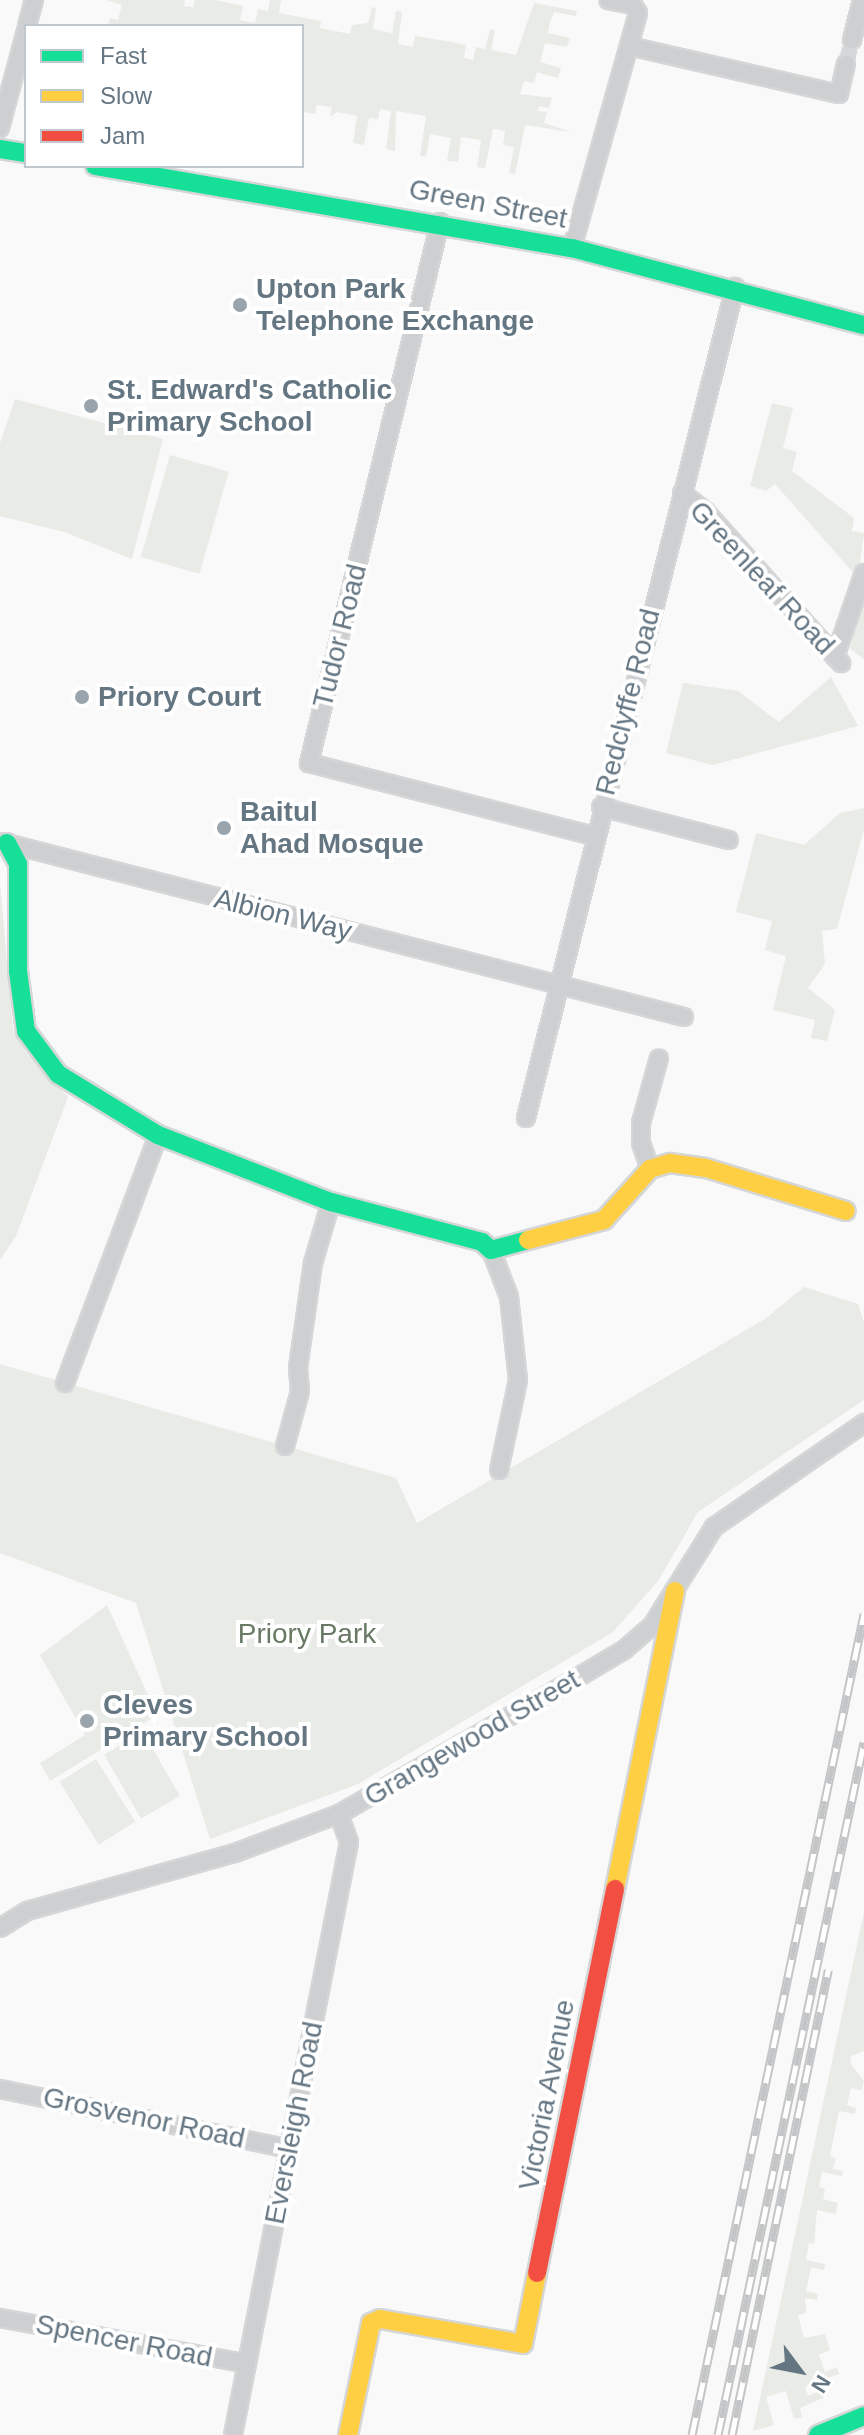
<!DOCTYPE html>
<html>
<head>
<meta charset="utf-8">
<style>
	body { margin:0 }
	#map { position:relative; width:864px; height:2435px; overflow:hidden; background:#f9f9f9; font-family:Arial,sans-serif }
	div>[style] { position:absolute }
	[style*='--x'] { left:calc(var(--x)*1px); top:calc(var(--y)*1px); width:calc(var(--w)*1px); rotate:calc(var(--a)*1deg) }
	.green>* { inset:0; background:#e8ebe6; transform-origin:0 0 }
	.street-tunnel>* { height:16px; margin-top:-8px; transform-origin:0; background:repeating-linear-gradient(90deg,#d4d8dc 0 16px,transparent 0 24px) }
	.roads { filter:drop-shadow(2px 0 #d5d6d7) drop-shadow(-2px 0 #d5d6d7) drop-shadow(0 2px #d5d6d7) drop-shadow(0 -2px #d5d6d7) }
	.street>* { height:16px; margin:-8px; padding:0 8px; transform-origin:8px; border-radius:8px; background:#cecfd0 }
	.fast>* { height:18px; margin:-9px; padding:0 9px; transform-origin:9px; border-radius:9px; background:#16e098 }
	.slow>* { height:18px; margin:-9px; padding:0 9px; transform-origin:9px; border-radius:9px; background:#ffcf43 }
	.jam>* { height:18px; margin:-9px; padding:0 9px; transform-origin:9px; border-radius:9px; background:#f24e42 }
	.rail>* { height:9px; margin-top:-4.5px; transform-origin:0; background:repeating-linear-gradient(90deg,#fff 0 18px,#c3c5c6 0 36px); box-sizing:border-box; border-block:2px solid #c3c5c6 }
	.dots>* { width:22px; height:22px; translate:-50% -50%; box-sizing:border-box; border:4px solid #fff; border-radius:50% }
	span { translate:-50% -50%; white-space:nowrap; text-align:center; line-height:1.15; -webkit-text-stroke:8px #fff; paint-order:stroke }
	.street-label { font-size:28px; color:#657683 }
	.poi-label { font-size:28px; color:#657683; font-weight:700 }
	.left { translate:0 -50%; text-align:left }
	.park-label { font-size:28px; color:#687a64 }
	.legend { position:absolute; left:24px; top:24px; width:280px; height:144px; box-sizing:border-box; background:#fff; border:2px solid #c1c8cd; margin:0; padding:10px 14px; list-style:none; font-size:24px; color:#657683 }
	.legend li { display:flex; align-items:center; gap:16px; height:40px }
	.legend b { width:40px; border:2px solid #c1c8cd }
	.north { position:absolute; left:760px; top:2331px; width:80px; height:80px; -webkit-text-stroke:6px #fff; paint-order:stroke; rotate:122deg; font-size:22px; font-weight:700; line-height:32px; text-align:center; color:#657683 }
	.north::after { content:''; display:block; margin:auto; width:28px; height:36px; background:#657683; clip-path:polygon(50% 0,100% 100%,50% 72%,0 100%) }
</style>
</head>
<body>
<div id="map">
	<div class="green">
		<i style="clip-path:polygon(106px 0,185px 0,184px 6px,193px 7px,195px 0,216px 0,243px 6px,240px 20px,255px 23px,258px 9px,268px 11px,270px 0,281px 0,279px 13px,321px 21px,320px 28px,350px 34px,352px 25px,368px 23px,372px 7px,376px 8px,373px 29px,392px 33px,396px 11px,402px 12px,398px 44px,413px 47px,415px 36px,446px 41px,466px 45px,464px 58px,473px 60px,476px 47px,485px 49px,490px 29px,495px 30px,491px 50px,516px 55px,534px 3px,577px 11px,576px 16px,554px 12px,550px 22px,548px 33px,570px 38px,567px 47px,545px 43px,540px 62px,561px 68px,558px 78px,537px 72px,534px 83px,524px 81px,520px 94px,552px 98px,549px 108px,539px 106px,538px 111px,547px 112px,544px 123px,571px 132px,525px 125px,515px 174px,509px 173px,514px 147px,503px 145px,505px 131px,493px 129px,485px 168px,477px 167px,481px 140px,461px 137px,458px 162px,447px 161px,451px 138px,430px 134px,426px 157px,420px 156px,426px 116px,396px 111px,395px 151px,386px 149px,391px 111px,380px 109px,377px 125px,378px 119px,369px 118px,364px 145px,353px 143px,357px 116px,337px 112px,330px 117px,332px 107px,317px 105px,315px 114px,304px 112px,302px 125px,302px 26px,108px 26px,110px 18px,118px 20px,122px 5px)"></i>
		<i style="clip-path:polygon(15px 399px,163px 439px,132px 559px,64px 532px,0 516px,0 443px)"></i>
		<i style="clip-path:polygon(772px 403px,793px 408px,783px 448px,797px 452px,792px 471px,854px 518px,852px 531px,864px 533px,858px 578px,775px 484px,766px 491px,750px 486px)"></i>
		<i style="left:170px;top:455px;width:61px;height:106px;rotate:16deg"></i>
		<i style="clip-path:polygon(864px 592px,864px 659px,850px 649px)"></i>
		<i style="clip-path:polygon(831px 677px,858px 726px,713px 765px,666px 753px,683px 683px,738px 691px,779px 722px)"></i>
		<i style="clip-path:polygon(864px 808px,864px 829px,837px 929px,822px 931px,825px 964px,808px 988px,835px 1010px,827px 1041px,811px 1038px,815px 1020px,773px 1010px,786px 956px,765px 950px,772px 921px,736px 912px,756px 833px,804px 845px,840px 813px)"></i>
		<i style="clip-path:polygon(0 883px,13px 1029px,26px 1052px,68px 1097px,16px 1236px,0 1260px)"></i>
		<i style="clip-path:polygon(804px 1287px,858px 1304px,864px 1322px,864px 1400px,698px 1512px,658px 1581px,613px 1632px,358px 1784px,210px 1839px,136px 1603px,0 1553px,0 1364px,396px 1478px,417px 1523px,765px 1319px)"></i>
		<i style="clip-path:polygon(107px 1605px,157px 1715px,50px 1781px,40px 1763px,85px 1735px,40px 1655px)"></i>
		<i style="left:143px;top:1732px;width:74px;height:45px;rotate:60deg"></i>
		<i style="left:96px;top:1759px;width:74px;height:43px;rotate:58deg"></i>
		<i style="clip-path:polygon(864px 1912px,864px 2051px,851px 2056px,850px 2063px,864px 2081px,862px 2090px,851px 2088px,847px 2105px,856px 2108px,855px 2114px,839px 2111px,830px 2156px,836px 2158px,833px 2169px,843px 2171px,842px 2176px,822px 2172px,819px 2187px,825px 2189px,823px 2199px,838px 2203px,837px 2207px,836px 2214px,817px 2210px,814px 2244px,809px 2243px,806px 2260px,825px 2264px,824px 2270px,811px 2267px,806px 2291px,818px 2294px,817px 2300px,805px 2298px,806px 2313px,798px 2315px,804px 2338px,825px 2334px,830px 2350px,819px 2355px,825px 2372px,837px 2367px,839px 2374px,805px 2387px,808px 2396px,822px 2390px,825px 2397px,800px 2408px,802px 2417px,794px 2419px,786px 2391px,766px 2397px,774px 2425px,753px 2431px)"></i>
	</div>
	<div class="street-tunnel">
		<i style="--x:846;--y:64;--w:25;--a:-76"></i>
	</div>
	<div class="roads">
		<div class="street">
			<i style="--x:27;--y:26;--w:27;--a:-75"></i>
			<i style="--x:852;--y:40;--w:41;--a:-76"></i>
			<i style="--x:629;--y:46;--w:215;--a:12.9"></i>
			<i style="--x:839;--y:94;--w:31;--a:-77"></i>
			<i style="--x:0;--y:128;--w:100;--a:-75"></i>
			<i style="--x:440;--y:222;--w:557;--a:103.61"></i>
			<i style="--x:309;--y:763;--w:294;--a:14.4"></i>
			<i style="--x:572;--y:248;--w:244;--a:-74.3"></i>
			<i style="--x:638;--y:13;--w:9;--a:-122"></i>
			<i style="--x:633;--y:5;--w:25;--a:-169"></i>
			<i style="--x:682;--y:493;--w:31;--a:38"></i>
			<i style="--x:706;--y:512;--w:203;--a:48.2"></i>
			<i style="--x:835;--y:657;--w:89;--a:-71"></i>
			<i style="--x:601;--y:807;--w:132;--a:14.5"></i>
			<i style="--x:2;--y:842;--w:704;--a:14.39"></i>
			<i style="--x:526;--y:1118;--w:857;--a:-75.88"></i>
			<i style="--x:650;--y:1169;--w:28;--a:-109"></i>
			<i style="--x:641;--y:1143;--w:20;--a:-90"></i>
			<i style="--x:641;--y:1123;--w:67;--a:-74.5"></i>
			<i style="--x:491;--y:1250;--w:50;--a:69"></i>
			<i style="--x:509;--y:1297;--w:83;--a:83.8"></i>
			<i style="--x:518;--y:1380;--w:92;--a:101.9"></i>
			<i style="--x:65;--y:1383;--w:265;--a:-69.4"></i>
			<i style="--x:285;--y:1446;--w:57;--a:-74.7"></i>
			<i style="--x:300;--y:1391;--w:23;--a:-95"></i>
			<i style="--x:298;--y:1368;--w:106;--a:-81.9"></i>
			<i style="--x:313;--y:1263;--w:64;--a:-73.6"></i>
			<i style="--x:0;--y:1928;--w:32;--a:-32"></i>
			<i style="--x:27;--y:1911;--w:216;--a:-15.6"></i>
			<i style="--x:235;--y:1853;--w:111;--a:-20.6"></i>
			<i style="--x:339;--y:1814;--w:272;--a:-29.8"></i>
			<i style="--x:575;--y:1679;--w:57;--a:-30.6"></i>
			<i style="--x:624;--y:1650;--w:37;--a:-41"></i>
			<i style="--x:652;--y:1626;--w:117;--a:-57.9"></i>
			<i style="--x:714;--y:1527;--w:183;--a:-34.7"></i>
			<i style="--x:0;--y:2089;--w:295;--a:11.7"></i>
			<i style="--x:0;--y:2318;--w:251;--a:10.5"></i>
			<i style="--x:233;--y:2435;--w:604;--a:-78.93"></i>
			<i style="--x:349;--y:1842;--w:30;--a:-110"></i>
		</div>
		<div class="fast">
			<i style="--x:0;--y:149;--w:26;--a:9"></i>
			<i style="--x:95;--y:166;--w:484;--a:9.8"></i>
			<i style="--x:572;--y:248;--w:302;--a:14.8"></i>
			<i style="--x:7;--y:843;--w:24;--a:62"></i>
			<i style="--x:18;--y:864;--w:107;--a:90"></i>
			<i style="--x:18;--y:971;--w:61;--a:82.4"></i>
			<i style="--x:26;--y:1031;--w:54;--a:53.3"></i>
			<i style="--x:58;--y:1074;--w:117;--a:31.4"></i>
			<i style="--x:158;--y:1135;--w:186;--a:21.2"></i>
			<i style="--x:331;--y:1202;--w:156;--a:14.8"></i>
			<i style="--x:482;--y:1242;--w:12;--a:42"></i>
			<i style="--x:491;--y:1250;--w:38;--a:-15"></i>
			<i style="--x:818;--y:2435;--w:50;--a:-22.4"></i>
		</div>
		<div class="slow">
			<i style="--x:528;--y:1240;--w:79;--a:-14.7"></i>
			<i style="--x:604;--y:1220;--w:69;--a:-48"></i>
			<i style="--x:650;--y:1169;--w:21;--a:-17"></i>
			<i style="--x:670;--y:1163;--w:36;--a:8"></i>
			<i style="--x:706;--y:1168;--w:146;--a:17.1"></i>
			<i style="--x:615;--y:1889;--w:304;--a:-78.6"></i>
			<i style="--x:348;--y:2435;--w:114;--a:-78.4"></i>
			<i style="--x:371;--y:2323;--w:10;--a:-24"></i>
			<i style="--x:380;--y:2319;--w:145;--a:9.9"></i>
			<i style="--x:523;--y:2344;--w:72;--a:-78.8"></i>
		</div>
		<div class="jam">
			<i style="--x:537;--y:2273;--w:392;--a:-78.5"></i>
		</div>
	</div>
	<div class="rail">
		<i style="--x:692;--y:2435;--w:839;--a:-78.17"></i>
		<i style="--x:718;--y:2435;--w:708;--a:-78.1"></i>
		<i style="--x:732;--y:2435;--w:475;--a:-78.3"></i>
	</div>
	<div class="dots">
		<i style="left:240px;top:305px;background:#99a4ac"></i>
		<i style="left:91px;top:406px;background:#99a4ac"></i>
		<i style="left:82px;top:697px;background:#99a4ac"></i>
		<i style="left:224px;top:828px;background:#99a4ac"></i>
		<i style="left:87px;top:1721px;background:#99a4ac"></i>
	</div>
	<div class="street-label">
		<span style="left:488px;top:204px;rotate:11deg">Green Street</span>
		<span style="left:762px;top:578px;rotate:47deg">Greenleaf Road</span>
		<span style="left:340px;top:636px;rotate:-76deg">Tudor Road</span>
		<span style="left:628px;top:702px;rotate:-76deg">Redclyffe Road</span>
		<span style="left:283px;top:915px;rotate:14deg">Albion Way</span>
		<span style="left:472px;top:1738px;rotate:-30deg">Grangewood Street</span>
		<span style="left:547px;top:2095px;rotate:-79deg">Victoria Avenue</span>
		<span style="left:144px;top:2118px;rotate:12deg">Grosvenor Road</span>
		<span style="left:294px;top:2123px;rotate:-79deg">Eversleigh Road</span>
		<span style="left:124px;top:2341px;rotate:11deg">Spencer Road</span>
	</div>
	<div class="poi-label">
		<span class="left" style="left:256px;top:305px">Upton Park<br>Telephone Exchange</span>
		<span class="left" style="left:107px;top:406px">St. Edward's Catholic<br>Primary School</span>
		<span class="left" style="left:98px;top:697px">Priory Court</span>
		<span class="left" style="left:240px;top:828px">Baitul<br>Ahad Mosque</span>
		<span class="left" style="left:103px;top:1721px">Cleves<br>Primary School</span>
	</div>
	<div class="park-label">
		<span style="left:307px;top:1634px">Priory Park</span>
	</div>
	<ul class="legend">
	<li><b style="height:10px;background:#16e098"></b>Fast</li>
	<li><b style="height:10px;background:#ffcf43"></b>Slow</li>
	<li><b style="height:10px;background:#f24e42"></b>Jam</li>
	</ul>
	<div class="north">N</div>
</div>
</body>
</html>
